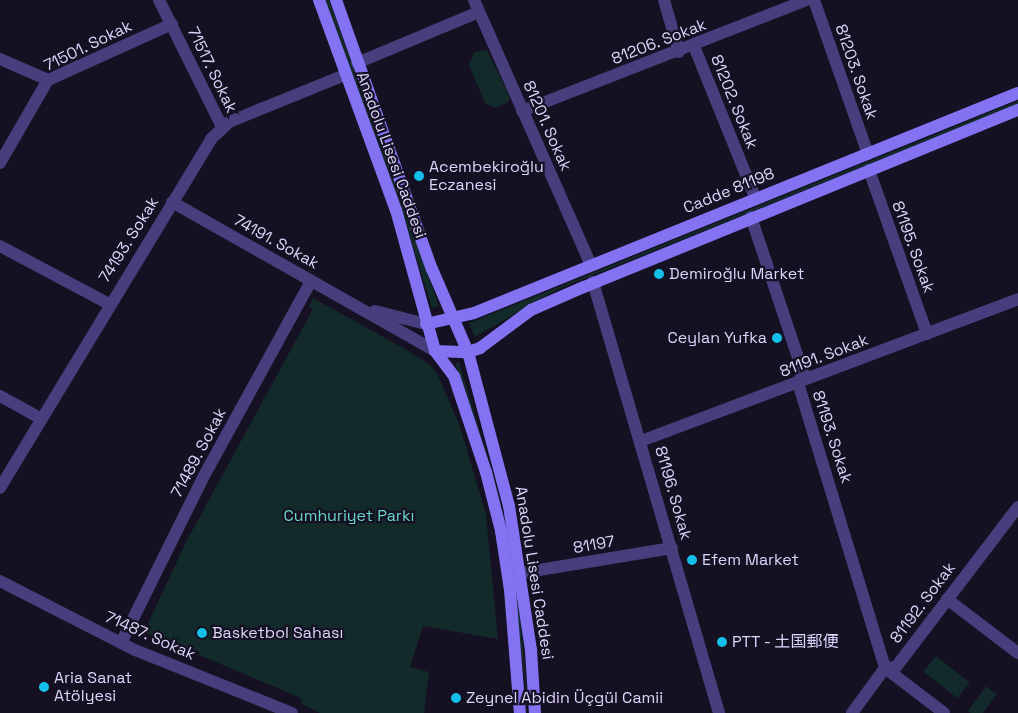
<!DOCTYPE html>
<html>
<head>
<meta charset="utf-8">
<style>
	body { margin:0 }
	#map { position:relative; width:1018px; height:713px; overflow:hidden; background:#151022; font-family:"Space Grotesk","Noto Sans SC",sans-serif }
	div>[style] { position:absolute }
	[style*='--x'] { left:calc(var(--x)*1px); top:calc(var(--y)*1px); width:calc(var(--w)*1px); rotate:calc(var(--a)*1deg) }
	.green>* { inset:0; background:#132a2b; transform-origin:0 0 }
	.street>* { height:12px; margin:-6px; padding:0 6px; transform-origin:6px; border-radius:6px; background:#473f7d }
	.secondary>* { height:12px; margin:-6px; padding:0 6px; transform-origin:6px; border-radius:6px; background:#8373f3 }
	.dots>* { width:14px; height:14px; translate:-50% -50%; box-sizing:border-box; border:2px solid #151022; border-radius:50% }
	span { translate:-50% -50%; white-space:nowrap; text-align:center; line-height:1.15; -webkit-text-stroke:4.5px #151022; paint-order:stroke }
	.street-label { font-size:16px; color:#ddd4fb }
	.poi-label { font-size:16px; color:#ddd4fb }
	.left { translate:0 -50%; text-align:left }
	.right { translate:-100% -50%; text-align:right }
	.park-label { font-size:16px; color:#66d5c5 }
</style>
</head>
<body>
<div id="map">
	<div class="green">
		<i style="clip-path:polygon(324px 0,329px 0,439px 306px,432px 308px,405px 220px)"></i>
		<i style="clip-path:polygon(487px 50px,510px 97px,508px 102px,496px 108px,485px 103px,469px 65px,474px 52px)"></i>
		<i style="clip-path:polygon(1018px 101px,1018px 104px,556px 290px,475px 337px,469px 323px)"></i>
		<i style="clip-path:polygon(313px 298px,405px 349px,430px 365px,438px 375px,460px 427px,486px 514px,498px 639px,423px 626px,410px 667px,429px 672px,424px 713px,320px 713px,302px 704px,301px 698px,144px 632px,186px 542px,313px 309px,309px 306px)"></i>
		<i style="clip-path:polygon(459px 362px,499px 496px,520px 616px,529px 713px,517px 616px,473px 414px,455px 363px)"></i>
		<i style="left:936px;top:656px;width:43px;height:20px;rotate:38deg"></i>
		<i style="clip-path:polygon(986px 686px,997px 694px,983px 713px,971px 713px,968px 711px)"></i>
	</div>
	<div class="street">
		<i style="--x:159;--y:0;--w:142;--a:63.6"></i>
		<i style="--x:474;--y:0;--w:290;--a:66.2"></i>
		<i style="--x:664;--y:0;--w:54;--a:73.9"></i>
		<i style="--x:814;--y:0;--w:163;--a:70.7"></i>
		<i style="--x:694;--y:46;--w:163;--a:68"></i>
		<i style="--x:0;--y:59;--w:52;--a:23.6"></i>
		<i style="--x:357;--y:63;--w:132;--a:-22.7"></i>
		<i style="--x:522;--y:111;--w:305;--a:-21.3"></i>
		<i style="--x:0;--y:163;--w:96;--a:-60"></i>
		<i style="--x:48;--y:80;--w:136;--a:-24.3"></i>
		<i style="--x:869;--y:170;--w:174;--a:70.5"></i>
		<i style="--x:172;--y:202;--w:302;--a:29.5"></i>
		<i style="--x:751;--y:217;--w:163;--a:71.5"></i>
		<i style="--x:803;--y:372;--w:12;--a:114"></i>
		<i style="--x:798;--y:383;--w:298;--a:73"></i>
		<i style="--x:885;--y:668;--w:74;--a:37.3"></i>
		<i style="--x:0;--y:246;--w:123;--a:28"></i>
		<i style="--x:593;--y:282;--w:449;--a:73.7"></i>
		<i style="--x:375;--y:311;--w:53;--a:14.3"></i>
		<i style="--x:0;--y:396;--w:46;--a:28.8"></i>
		<i style="--x:641;--y:441;--w:403;--a:-20.6"></i>
		<i style="--x:0;--y:488;--w:408;--a:-58.8"></i>
		<i style="--x:211;--y:139;--w:25;--a:-43"></i>
		<i style="--x:229;--y:122;--w:125;--a:-22.1"></i>
		<i style="--x:521;--y:573;--w:153;--a:-9.4"></i>
		<i style="--x:0;--y:581;--w:152;--a:27.1"></i>
		<i style="--x:135;--y:650;--w:169;--a:21.9"></i>
		<i style="--x:947;--y:599;--w:89;--a:37.3"></i>
		<i style="--x:121;--y:643;--w:189;--a:-63.6"></i>
		<i style="--x:205;--y:474;--w:220;--a:-61.2"></i>
		<i style="--x:852;--y:713;--w:56;--a:-53.7"></i>
		<i style="--x:885;--y:668;--w:11;--a:-5"></i>
		<i style="--x:896;--y:667;--w:201;--a:-52.7"></i>
	</div>
	<div class="secondary">
		<i style="--x:319;--y:0;--w:224;--a:69.9"></i>
		<i style="--x:396;--y:210;--w:146;--a:74.5"></i>
		<i style="--x:435;--y:351;--w:31;--a:53"></i>
		<i style="--x:454;--y:376;--w:101;--a:71.6"></i>
		<i style="--x:486;--y:472;--w:61;--a:75.7"></i>
		<i style="--x:501;--y:531;--w:60;--a:81.3"></i>
		<i style="--x:510;--y:590;--w:123;--a:85.4"></i>
		<i style="--x:336;--y:0;--w:286;--a:70.4"></i>
		<i style="--x:432;--y:269;--w:90;--a:66.6"></i>
		<i style="--x:468;--y:352;--w:159;--a:75.1"></i>
		<i style="--x:509;--y:506;--w:146;--a:81.3"></i>
		<i style="--x:531;--y:650;--w:63;--a:86.4"></i>
		<i style="--x:426;--y:324;--w:49;--a:-12.9"></i>
		<i style="--x:474;--y:313;--w:587;--a:-22.02"></i>
		<i style="--x:435;--y:351;--w:33;--a:2"></i>
		<i style="--x:468;--y:352;--w:13;--a:-18"></i>
		<i style="--x:480;--y:348;--w:64;--a:-36.7"></i>
		<i style="--x:531;--y:310;--w:58;--a:-23.5"></i>
		<i style="--x:584;--y:287;--w:469;--a:-22.2"></i>
	</div>
	<div class="dots">
		<i style="left:419px;top:176px;background:#13bee8"></i>
		<i style="left:659px;top:274px;background:#13bee8"></i>
		<i style="left:777px;top:338px;background:#13bee8"></i>
		<i style="left:692px;top:560px;background:#13bee8"></i>
		<i style="left:202px;top:633px;background:#13bee8"></i>
		<i style="left:722px;top:642px;background:#13bee8"></i>
		<i style="left:44px;top:687px;background:#13bee8"></i>
		<i style="left:456px;top:698px;background:#13bee8"></i>
	</div>
	<div class="street-label">
		<span style="left:659px;top:42px;rotate:-21deg">81206. Sokak</span>
		<span style="left:88px;top:46px;rotate:-26deg">71501. Sokak</span>
		<span style="left:212px;top:70px;rotate:64deg">71517. Sokak</span>
		<span style="left:856px;top:72px;rotate:71deg">81203. Sokak</span>
		<span style="left:734px;top:102px;rotate:68deg">81202. Sokak</span>
		<span style="left:547px;top:126px;rotate:66deg">81201. Sokak</span>
		<span style="left:391px;top:155px;rotate:70deg">Anadolu Lisesi Caddesi</span>
		<span style="left:729px;top:191px;rotate:-22deg">Cadde 81198</span>
		<span style="left:129px;top:240px;rotate:-58deg">74193. Sokak</span>
		<span style="left:276px;top:242px;rotate:29deg">74191. Sokak</span>
		<span style="left:913px;top:247px;rotate:70deg">81195. Sokak</span>
		<span style="left:824px;top:356px;rotate:-21deg">81191. Sokak</span>
		<span style="left:832px;top:437px;rotate:72deg">81193. Sokak</span>
		<span style="left:199px;top:453px;rotate:-62deg">71489. Sokak</span>
		<span style="left:673px;top:493px;rotate:74deg">81196. Sokak</span>
		<span style="left:594px;top:545px;rotate:-10deg">81197</span>
		<span style="left:534px;top:573px;rotate:81deg">Anadolu Lisesi Caddesi</span>
		<span style="left:923px;top:603px;rotate:-53deg">81192. Sokak</span>
		<span style="left:150px;top:636px;rotate:24deg">71487. Sokak</span>
	</div>
	<div class="poi-label">
		<span class="left" style="left:429px;top:176px">Acembekiroğlu<br>Eczanesi</span>
		<span class="left" style="left:669px;top:274px">Demiroğlu Market</span>
		<span class="right" style="left:767px;top:338px">Ceylan Yufka</span>
		<span class="left" style="left:702px;top:560px">Efem Market</span>
		<span class="left" style="left:212px;top:633px">Basketbol Sahası</span>
		<span class="left" style="left:732px;top:642px">PTT - 土国郵便</span>
		<span class="left" style="left:54px;top:687px">Aria Sanat<br>Atölyesi</span>
		<span class="left" style="left:466px;top:698px">Zeynel Abidin Üçgül Camii</span>
	</div>
	<div class="park-label">
		<span style="left:349px;top:516px">Cumhuriyet Parkı</span>
	</div>
</div>
</body>
</html>
